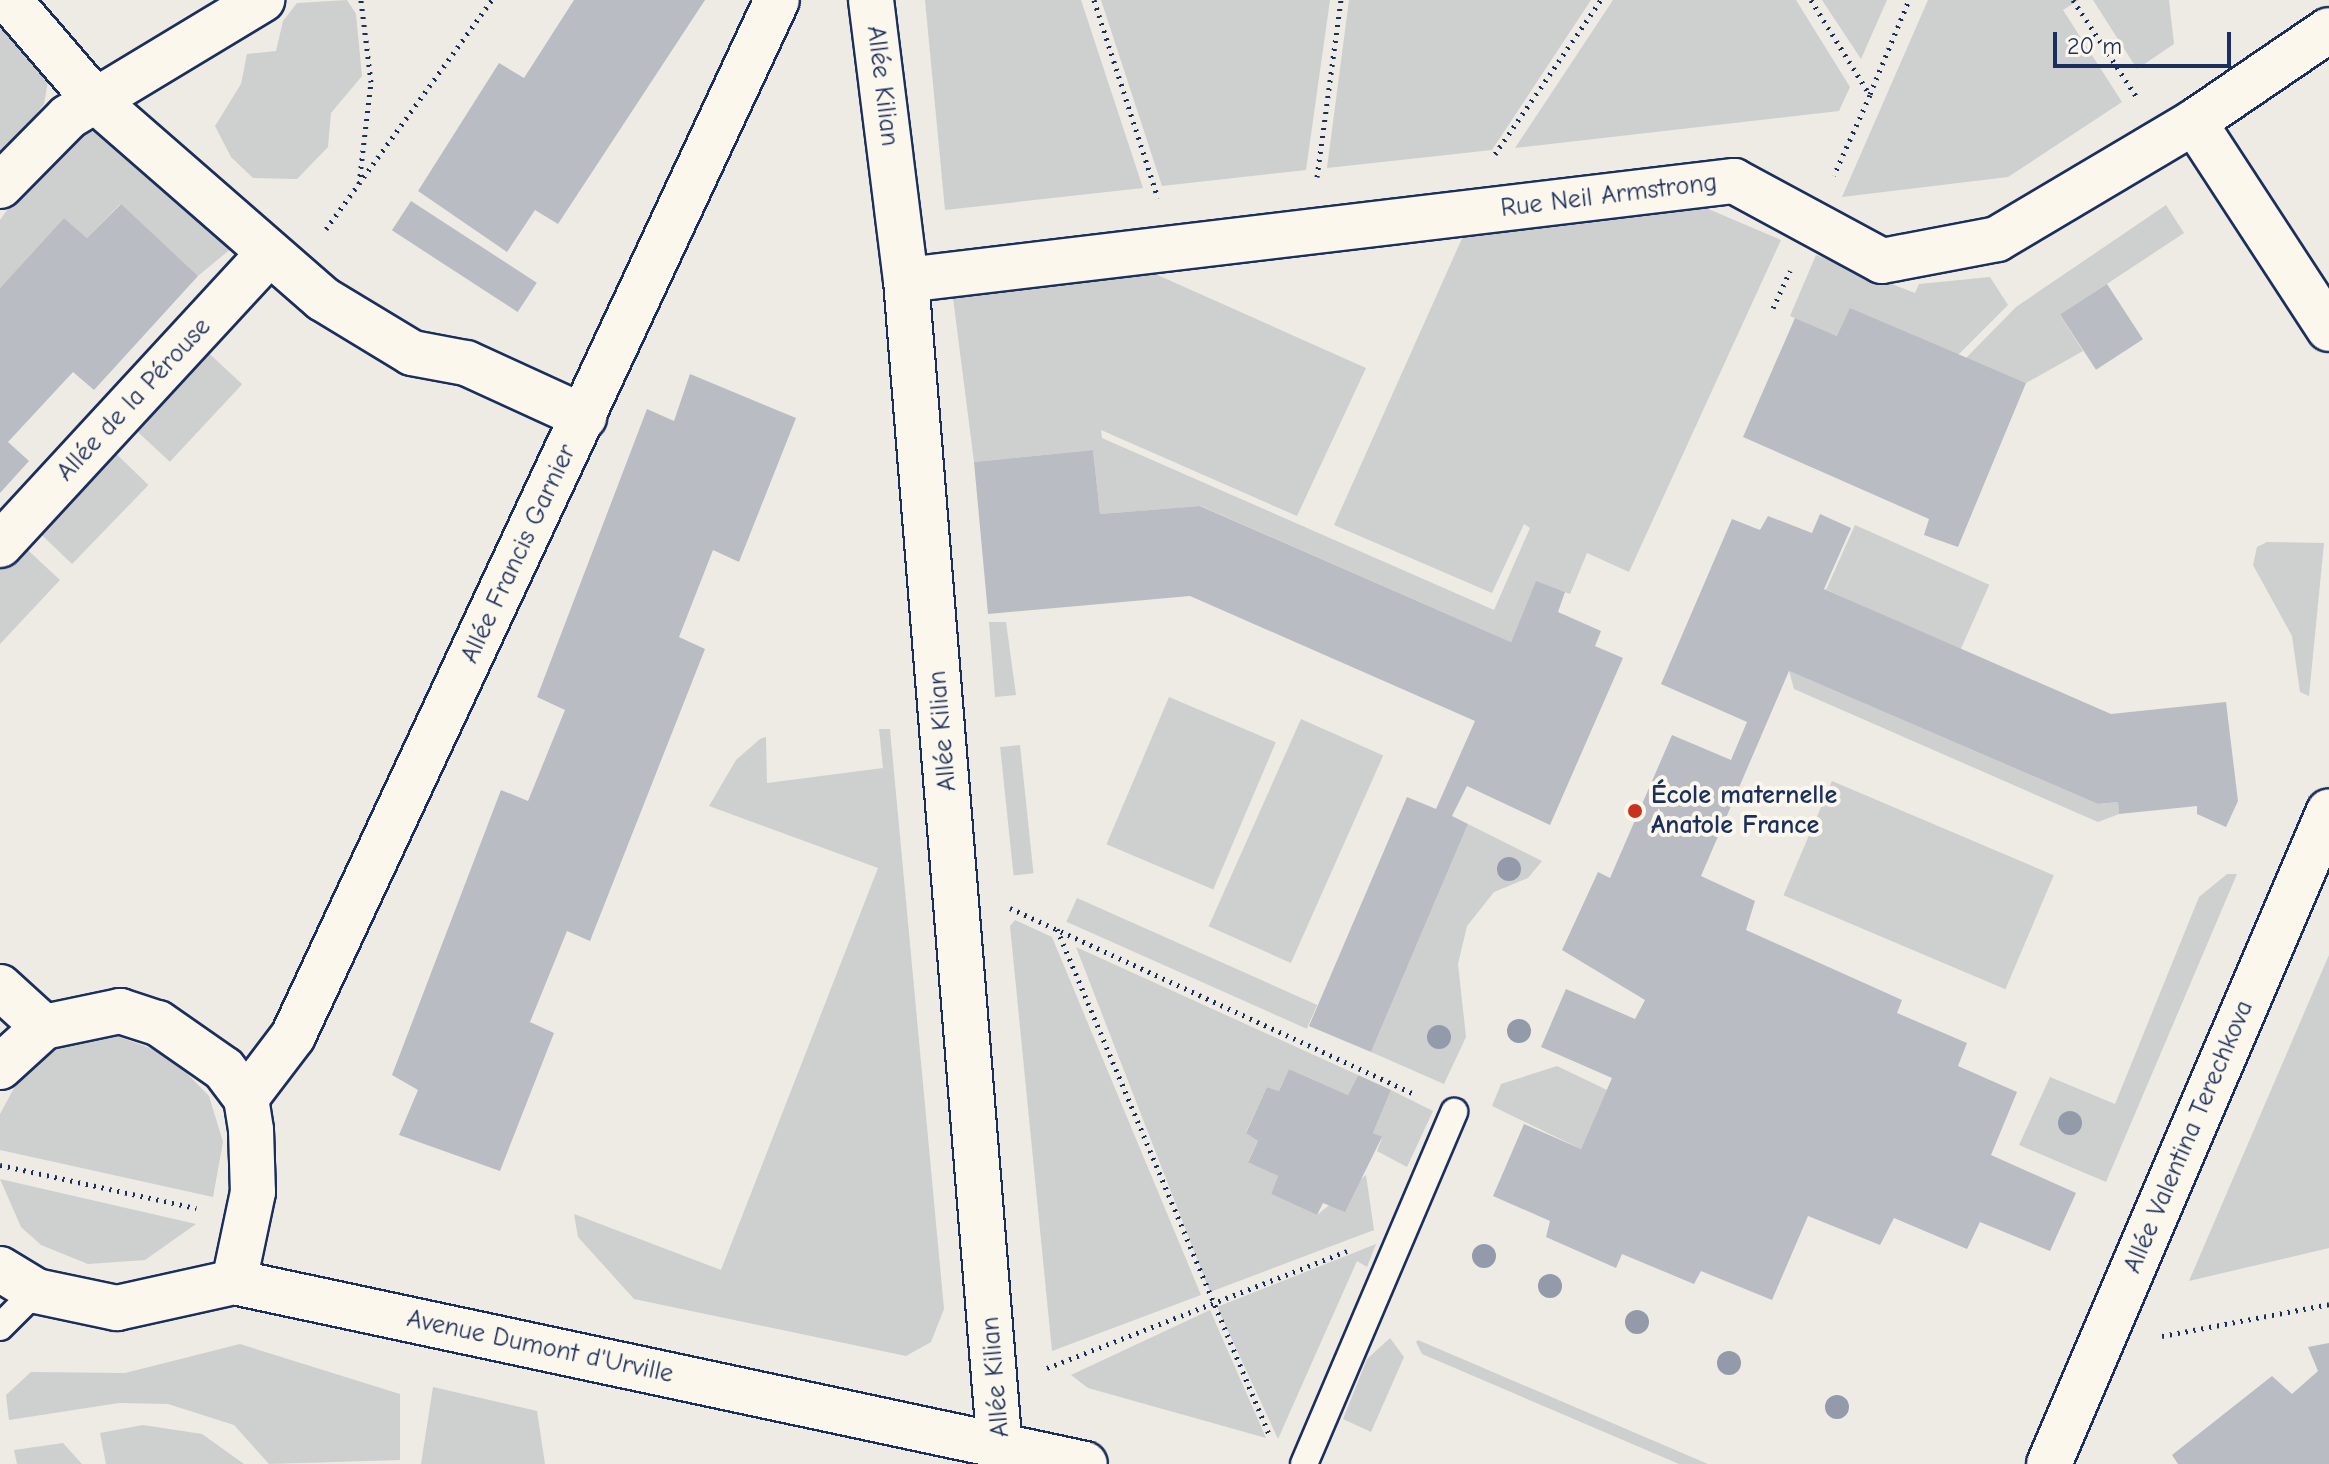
<!DOCTYPE html>
<html>
<head>
<meta charset="utf-8">
<style>
	body { margin:0 }
	#map { position:relative; width:2329px; height:1464px; overflow:hidden; background:#eeebe4; font-family:"Comic Neue",sans-serif }
	div>[style] { position:absolute }
	[style*='--x'] { left:calc(var(--x)*1px); top:calc(var(--y)*1px); width:calc(var(--w)*1px); rotate:calc(var(--a)*1deg) }
	.green>* { inset:0; background:#cecfcf; transform-origin:0 0 }
	.building>* { inset:0; background:#b9bcc3; transform-origin:0 0 }
	.path>* { height:5px; margin-top:-2.5px; transform-origin:0; background:repeating-linear-gradient(90deg,#1b2f5e 0 2px,transparent 0 8px) }
	.roads { filter:drop-shadow(2px 0 #1b2f5e) drop-shadow(-2px 0 #1b2f5e) drop-shadow(0 2px #1b2f5e) drop-shadow(0 -2px #1b2f5e) }
	.lane>* { height:26px; margin:-13px; padding:0 13px; transform-origin:13px; border-radius:13px; background:#fbf7ec }
	.street>* { height:44px; margin:-22px; padding:0 22px; transform-origin:22px; border-radius:22px; background:#fbf7ec }
	.trees>* { width:24px; height:24px; margin:-12px; border-radius:50%; background:#939aaa }
	.dots>* { width:22px; height:22px; translate:-50% -50%; box-sizing:border-box; border:4px solid #fbf7ec; border-radius:50% }
	span { translate:-50% -50%; white-space:nowrap; text-align:center; line-height:1.15; -webkit-text-stroke:8px #fbf7ec; paint-order:stroke }
	.street-label { font-size:26px; color:#1b2f5e }
	.poi-label { font-size:26px; color:#1b2f5e; font-weight:700 }
	.left { translate:0 -50%; text-align:left }
	.scale { position:absolute; left:2053px; top:32px; width:178px; height:36px; box-sizing:border-box; border:4px solid #1b2f5e; border-top:0; padding-left:10px; font-size:24px; line-height:28px; white-space:nowrap; color:#1b2f5e; -webkit-text-stroke:6px #fbf7ec; paint-order:stroke }
</style>
</head>
<body>
<div id="map">
	<div class="green">
		<i style="clip-path:polygon(347px 0,356px 14px,362px 76px,331px 113px,328px 147px,297px 179px,253px 178px,231px 157px,215px 126px,241px 84px,247px 54px,276px 51px,283px 21px,297px 3px)"></i>
		<i style="clip-path:polygon(925px 0,1081px 0,1143px 188px,945px 210px)"></i>
		<i style="clip-path:polygon(1101px 0,1330px 0,1306px 170px,1162px 186px)"></i>
		<i style="clip-path:polygon(1349px 0,1591px 0,1492px 150px,1327px 168px)"></i>
		<i style="clip-path:polygon(1613px 0,1796px 0,1850px 87px,1839px 111px,1515px 148px)"></i>
		<i style="clip-path:polygon(1822px 0,1887px 0,1861px 59px)"></i>
		<i style="clip-path:polygon(1928px 0,2079px 0,2063px 10px,2122px 102px,2008px 177px,1842px 197px)"></i>
		<i style="clip-path:polygon(2093px 0,2169px 0,2174px 44px,2137px 69px)"></i>
		<i style="clip-path:polygon(0 17px,48px 81px,44px 104px,0 160px)"></i>
		<i style="clip-path:polygon(98px 123px,233px 247px,198px 276px,120px 204px,87px 238px,64px 218px,0 288px,0 220px,47px 154px)"></i>
		<i style="clip-path:polygon(1708px 200px,1706px 208px,1781px 240px,1629px 572px,1587px 553px,1570px 594px,1536px 582px,1511px 642px,1201px 506px,1100px 514px,1093px 450px,974px 462px,952px 290px,1144px 269px,1366px 368px,1297px 516px,1101px 430px,1102px 438px,1494px 610px,1530px 528px,1524px 524px,1492px 593px,1334px 525px,1468px 225px)"></i>
		<i style="clip-path:polygon(2166px 205px,2184px 233px,2060px 315px,2083px 351px,2026px 383px,1966px 358px,2016px 307px)"></i>
		<i style="clip-path:polygon(1816px 255px,1915px 293px,1919px 284px,1990px 277px,2008px 305px,1958px 355px,1837px 336px,1790px 316px)"></i>
		<i style="left:199px;top:344px;width:59px;height:106px;rotate:43deg"></i>
		<i style="left:106px;top:444px;width:59px;height:110px;rotate:44deg"></i>
		<i style="left:1855px;top:525px;width:147px;height:71px;rotate:24deg"></i>
		<i style="clip-path:polygon(17px 540px,60px 580px,0 644px,0 559px)"></i>
		<i style="clip-path:polygon(2267px 542px,2324px 543px,2309px 696px,2300px 692px,2292px 636px,2253px 565px,2257px 547px)"></i>
		<i style="clip-path:polygon(989px 622px,1006px 622px,1016px 695px,995px 697px)"></i>
		<i style="clip-path:polygon(1789px 671px,2098px 804px,2118px 802px,2119px 814px,2098px 822px,1794px 689px)"></i>
		<i style="left:1169px;top:697px;width:116px;height:160px;rotate:23deg"></i>
		<i style="left:1301px;top:719px;width:90px;height:227px;rotate:24deg"></i>
		<i style="clip-path:polygon(879px 729px,890px 729px,944px 1309px,931px 1342px,906px 1356px,634px 1299px,578px 1237px,574px 1214px,721px 1270px,878px 868px,709px 806px,736px 760px,760px 739px,766px 737px,767px 783px,883px 768px)"></i>
		<i style="left:1020px;top:745px;width:129px;height:20px;rotate:84deg"></i>
		<i style="left:1832px;top:781px;width:241px;height:124px;rotate:23deg"></i>
		<i style="clip-path:polygon(1468px 824px,1542px 861px,1528px 878px,1494px 892px,1467px 926px,1458px 964px,1466px 1037px,1444px 1084px,1371px 1052px)"></i>
		<i style="clip-path:polygon(2227px 874px,2237px 874px,2106px 1182px,2019px 1145px,2050px 1077px,2115px 1104px,2199px 897px)"></i>
		<i style="left:1077px;top:898px;width:263px;height:26px;rotate:24deg"></i>
		<i style="clip-path:polygon(1015px 920px,1052px 937px,1201px 1295px,1052px 1351px,1010px 926px)"></i>
		<i style="clip-path:polygon(1076px 947px,1358px 1075px,1348px 1095px,1289px 1069px,1279px 1091px,1267px 1087px,1246px 1132px,1258px 1141px,1248px 1161px,1278px 1176px,1271px 1194px,1317px 1215px,1366px 1175px,1374px 1230px,1210px 1292px)"></i>
		<i style="clip-path:polygon(2329px 955px,2329px 1248px,2189px 1281px)"></i>
		<i style="clip-path:polygon(117px 1036px,169px 1055px,209px 1096px,223px 1142px,213px 1197px,0 1150px,0 1114px,20px 1077px,60px 1047px)"></i>
		<i style="clip-path:polygon(1557px 1066px,1607px 1090px,1581px 1149px,1492px 1106px,1501px 1084px)"></i>
		<i style="clip-path:polygon(1391px 1090px,1433px 1111px,1407px 1167px,1377px 1151px,1382px 1138px,1373px 1133px)"></i>
		<i style="clip-path:polygon(0 1179px,196px 1224px,145px 1260px,88px 1264px,41px 1245px,21px 1227px)"></i>
		<i style="clip-path:polygon(1376px 1244px,1367px 1267px,1357px 1261px,1278px 1439px,1217px 1307px)"></i>
		<i style="clip-path:polygon(1210px 1310px,1266px 1438px,1088px 1388px,1071px 1375px)"></i>
		<i style="clip-path:polygon(1390px 1338px,1404px 1357px,1371px 1432px,1343px 1419px,1367px 1359px)"></i>
		<i style="clip-path:polygon(1416px 1342px,1418px 1340px,1708px 1464px,1679px 1464px,1422px 1354px)"></i>
		<i style="clip-path:polygon(240px 1344px,400px 1394px,400px 1460px,269px 1464px,234px 1425px,168px 1404px,119px 1403px,9px 1420px,6px 1395px,31px 1372px,125px 1373px)"></i>
		<i style="clip-path:polygon(433px 1387px,537px 1411px,545px 1464px,421px 1464px)"></i>
		<i style="clip-path:polygon(143px 1425px,202px 1434px,244px 1464px,106px 1464px,100px 1433px)"></i>
		<i style="clip-path:polygon(63px 1443px,82px 1464px,17px 1464px,14px 1450px)"></i>
	</div>
	<div class="building">
		<i style="clip-path:polygon(574px 0,705px 0,558px 224px,535px 210px,507px 252px,418px 191px,499px 63px,524px 78px)"></i>
		<i style="left:411px;top:201px;width:150px;height:35px;rotate:33deg"></i>
		<i style="clip-path:polygon(121px 204px,198px 276px,94px 390px,73px 372px,8px 442px,29px 461px,0 493px,0 288px,64px 218px,87px 238px)"></i>
		<i style="left:2107px;top:284px;width:66px;height:56px;rotate:57deg"></i>
		<i style="clip-path:polygon(1850px 308px,2026px 383px,1958px 547px,1924px 535px,1929px 519px,1743px 437px,1795px 318px,1837px 336px)"></i>
		<i style="clip-path:polygon(690px 374px,796px 418px,739px 562px,713px 550px,679px 637px,705px 649px,590px 941px,567px 931px,530px 1022px,554px 1033px,500px 1171px,399px 1135px,418px 1090px,392px 1075px,501px 790px,528px 801px,565px 710px,537px 697px,647px 409px,674px 421px)"></i>
		<i style="clip-path:polygon(1093px 450px,1100px 514px,1200px 506px,1511px 642px,1536px 581px,1565px 592px,1558px 612px,1601px 631px,1595px 646px,1623px 658px,1550px 825px,1467px 786px,1452px 816px,1468px 824px,1371px 1052px,1309px 1026px,1407px 797px,1436px 809px,1475px 721px,1190px 596px,988px 614px,974px 462px)"></i>
		<i style="clip-path:polygon(1820px 514px,1851px 528px,1824px 589px,2111px 714px,2226px 702px,2238px 801px,2226px 827px,2197px 814px,2197px 806px,2119px 814px,2118px 802px,2098px 804px,1789px 671px,1701px 876px,1755px 901px,1746px 930px,1902px 1000px,1897px 1013px,1967px 1043px,1958px 1066px,2017px 1092px,1991px 1155px,2076px 1193px,2050px 1251px,1980px 1222px,1967px 1249px,1894px 1218px,1880px 1245px,1808px 1216px,1772px 1300px,1701px 1271px,1694px 1284px,1622px 1254px,1616px 1268px,1546px 1237px,1550px 1221px,1493px 1196px,1524px 1124px,1581px 1149px,1612px 1078px,1541px 1047px,1566px 989px,1635px 1019px,1645px 1000px,1562px 950px,1598px 872px,1610px 878px,1672px 735px,1731px 760px,1747px 722px,1661px 684px,1732px 519px,1760px 530px,1768px 516px,1812px 533px)"></i>
		<i style="clip-path:polygon(1289px 1069px,1348px 1095px,1358px 1075px,1391px 1090px,1373px 1133px,1382px 1137px,1345px 1212px,1323px 1203px,1317px 1215px,1271px 1194px,1278px 1176px,1248px 1162px,1258px 1141px,1246px 1133px,1267px 1087px,1279px 1091px)"></i>
		<i style="clip-path:polygon(2329px 1343px,2329px 1464px,2178px 1464px,2172px 1455px,2272px 1376px,2292px 1394px,2318px 1371px,2308px 1347px)"></i>
	</div>
	<div class="path">
		<i style="--x:1094;--y:0;--w:208;--a:72.1"></i>
		<i style="--x:1811;--y:0;--w:112;--a:58.2"></i>
		<i style="--x:1870;--y:95;--w:88;--a:114.2"></i>
		<i style="--x:2073;--y:0;--w:115;--a:56.7"></i>
		<i style="--x:1870;--y:94;--w:102;--a:-67.5"></i>
		<i style="--x:1495;--y:154;--w:187;--a:-55.5"></i>
		<i style="--x:1317;--y:177;--w:179;--a:-82.3"></i>
		<i style="--x:359;--y:184;--w:103;--a:-83.3"></i>
		<i style="--x:371;--y:82;--w:83;--a:-97"></i>
		<i style="--x:326;--y:229;--w:283;--a:-54.1"></i>
		<i style="--x:1773;--y:308;--w:41;--a:-65.3"></i>
		<i style="--x:1010;--y:908;--w:447;--a:24.7"></i>
		<i style="--x:1057;--y:929;--w:548;--a:67.23"></i>
		<i style="--x:0;--y:1165;--w:201;--a:12.4"></i>
		<i style="--x:2162;--y:1336;--w:170;--a:-10.8"></i>
		<i style="--x:1047;--y:1368;--w:322;--a:-21.3"></i>
	</div>
	<div class="roads">
		<div class="lane">
			<i style="--x:0;--y:1327;--w:51;--a:-45"></i>
			<i style="--x:1304;--y:1464;--w:383;--a:-66.9"></i>
		</div>
		<div class="street">
			<i style="--x:9;--y:0;--w:133;--a:49.3"></i>
			<i style="--x:96;--y:101;--w:301;--a:41.1"></i>
			<i style="--x:323;--y:299;--w:104;--a:31.2"></i>
			<i style="--x:412;--y:353;--w:55;--a:10.5"></i>
			<i style="--x:466;--y:363;--w:130;--a:24.6"></i>
			<i style="--x:871;--y:0;--w:282;--a:82.9"></i>
			<i style="--x:906;--y:280;--w:1188;--a:85.41"></i>
			<i style="--x:2194;--y:122;--w:247;--a:56.9"></i>
			<i style="--x:0;--y:186;--w:97;--a:-45.4"></i>
			<i style="--x:68;--y:117;--w:227;--a:-31.1"></i>
			<i style="--x:906;--y:280;--w:834;--a:-6.82"></i>
			<i style="--x:1734;--y:181;--w:168;--a:28.4"></i>
			<i style="--x:1882;--y:261;--w:117;--a:-10.8"></i>
			<i style="--x:1997;--y:239;--w:229;--a:-30.7"></i>
			<i style="--x:2194;--y:122;--w:163;--a:-34.3"></i>
			<i style="--x:0;--y:545;--w:395;--a:-47.3"></i>
			<i style="--x:0;--y:987;--w:59;--a:42.3"></i>
			<i style="--x:0;--y:1067;--w:59;--a:-42.3"></i>
			<i style="--x:44;--y:1027;--w:78;--a:-11.9"></i>
			<i style="--x:120;--y:1011;--w:40;--a:18"></i>
			<i style="--x:158;--y:1023;--w:80;--a:34.9"></i>
			<i style="--x:224;--y:1069;--w:36;--a:53"></i>
			<i style="--x:246;--y:1098;--w:32;--a:81"></i>
			<i style="--x:251;--y:1130;--w:62;--a:88.2"></i>
			<i style="--x:253;--y:1192;--w:92;--a:101.9"></i>
			<i style="--x:246;--y:1098;--w:78;--a:-52.8"></i>
			<i style="--x:293;--y:1036;--w:1143;--a:-64.96"></i>
			<i style="--x:0;--y:1269;--w:42;--a:31.4"></i>
			<i style="--x:36;--y:1291;--w:83;--a:11.9"></i>
			<i style="--x:117;--y:1308;--w:120;--a:-12.5"></i>
			<i style="--x:234;--y:1282;--w:870;--a:12.07"></i>
			<i style="--x:2049;--y:1464;--w:710;--a:-66.79"></i>
		</div>
	</div>
	<div class="trees">
		<i style="left:1509px;top:869px"></i>
		<i style="left:1519px;top:1031px"></i>
		<i style="left:1439px;top:1037px"></i>
		<i style="left:2070px;top:1123px"></i>
		<i style="left:1484px;top:1256px"></i>
		<i style="left:1550px;top:1286px"></i>
		<i style="left:1637px;top:1322px"></i>
		<i style="left:1729px;top:1363px"></i>
		<i style="left:1837px;top:1407px"></i>
	</div>
	<div class="dots">
		<i style="left:1635px;top:811px;background:#c8321e"></i>
	</div>
	<div class="street-label">
		<span style="left:882px;top:86px;rotate:83deg">Allée Kilian</span>
		<span style="left:1609px;top:196px;rotate:-7deg">Rue Neil Armstrong</span>
		<span style="left:134px;top:400px;rotate:-47deg">Allée de la Pérouse</span>
		<span style="left:519px;top:554px;rotate:-65deg">Allée Francis Garnier</span>
		<span style="left:943px;top:731px;rotate:-95deg">Allée Kilian</span>
		<span style="left:2189px;top:1137px;rotate:-67deg">Allée Valentina Terechkova</span>
		<span style="left:540px;top:1347px;rotate:12deg">Avenue Dumont d'Urville</span>
		<span style="left:996px;top:1377px;rotate:-95deg">Allée Kilian</span>
	</div>
	<div class="poi-label">
		<span class="left" style="left:1651px;top:811px">École maternelle<br>Anatole France</span>
	</div>
	<div class="scale">20 m</div>
</div>
</body>
</html>
